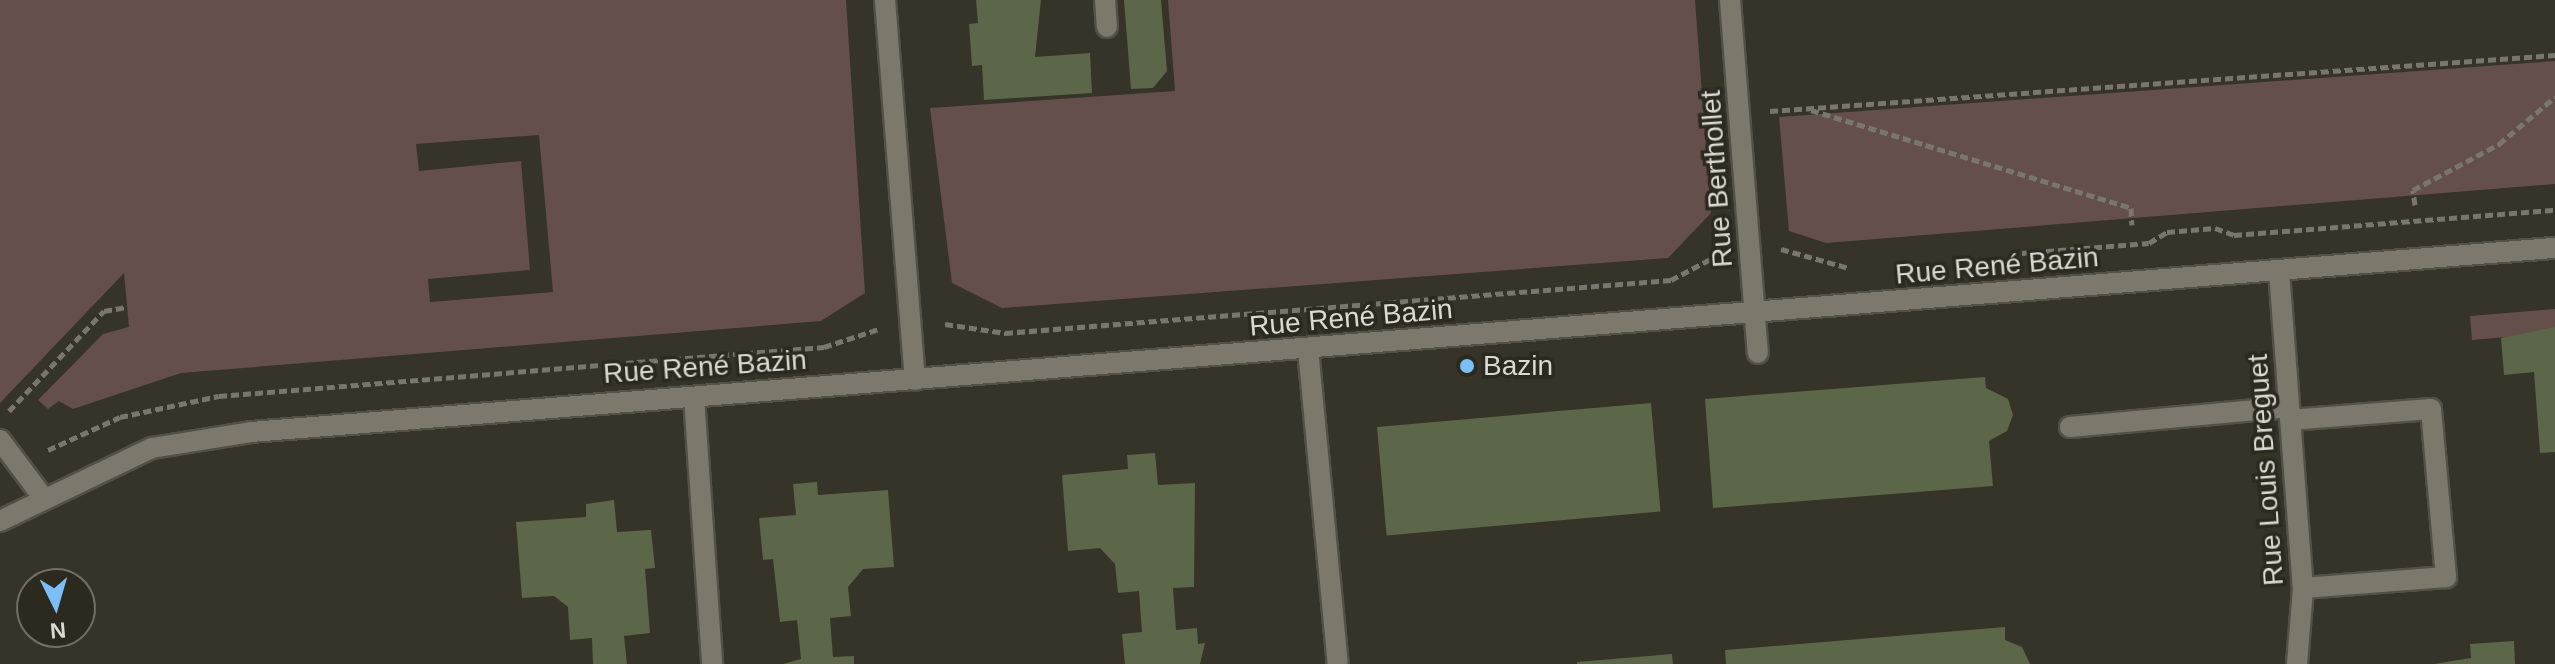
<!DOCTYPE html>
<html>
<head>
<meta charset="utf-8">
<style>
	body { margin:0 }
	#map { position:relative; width:2555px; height:664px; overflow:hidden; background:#363328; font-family:Arial,sans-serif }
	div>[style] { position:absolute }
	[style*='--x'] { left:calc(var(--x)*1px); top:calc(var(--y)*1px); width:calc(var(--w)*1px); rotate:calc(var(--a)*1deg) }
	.green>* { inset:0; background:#644f4a }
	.building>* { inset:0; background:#5c6648; transform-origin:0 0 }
	.path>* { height:5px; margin-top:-2.5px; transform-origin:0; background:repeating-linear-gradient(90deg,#79766d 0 8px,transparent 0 12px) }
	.roads { filter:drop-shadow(2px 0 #535047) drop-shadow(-2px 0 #535047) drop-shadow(0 2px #535047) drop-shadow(0 -2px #535047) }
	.minor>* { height:20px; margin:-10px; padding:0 10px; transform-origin:10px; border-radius:10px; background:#7c786c }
	.dots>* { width:22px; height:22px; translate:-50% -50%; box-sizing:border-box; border:4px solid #2c291f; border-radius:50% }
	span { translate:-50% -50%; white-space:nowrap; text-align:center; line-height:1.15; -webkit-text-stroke:7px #2c291f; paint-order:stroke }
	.street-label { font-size:28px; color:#dbd9d2 }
	.poi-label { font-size:28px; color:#dbd9d2 }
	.left { translate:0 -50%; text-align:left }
	.north { position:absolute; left:16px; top:568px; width:80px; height:80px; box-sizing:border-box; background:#2c291f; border:2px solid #726f67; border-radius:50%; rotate:175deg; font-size:22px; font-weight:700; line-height:32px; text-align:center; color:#dbd9d2 }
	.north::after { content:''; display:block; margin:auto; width:28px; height:36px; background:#7bbef8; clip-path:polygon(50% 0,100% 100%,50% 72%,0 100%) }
</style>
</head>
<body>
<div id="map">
	<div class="green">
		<i style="clip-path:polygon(evenodd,0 0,846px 0,865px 293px,821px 321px,181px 373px,73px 409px,59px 401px,48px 409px,38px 400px,103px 334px,129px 327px,124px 273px,0 403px,0 0,539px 135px,553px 292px,430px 302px,428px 279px,530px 270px,521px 161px,419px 171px,416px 144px,539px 135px)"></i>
		<i style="clip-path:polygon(1168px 0,1695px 0,1711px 213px,1668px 258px,1002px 308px,952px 283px,930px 108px,1175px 91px)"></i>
		<i style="clip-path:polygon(2555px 61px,2555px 184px,1826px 243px,1789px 231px,1779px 117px)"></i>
		<i style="clip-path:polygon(2555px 309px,2555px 327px,2540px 334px,2472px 340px,2470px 316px)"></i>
	</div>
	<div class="building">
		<i style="clip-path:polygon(976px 0,1041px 0,1035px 57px,1090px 53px,1092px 93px,984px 100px,982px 65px,972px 66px,969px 24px,978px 23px)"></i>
		<i style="clip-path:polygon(1124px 0,1161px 0,1167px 71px,1153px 88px,1131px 89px)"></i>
		<i style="clip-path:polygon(2555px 327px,2555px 452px,2540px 453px,2534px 372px,2504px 375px,2501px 338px)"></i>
		<i style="clip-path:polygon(1985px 377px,1986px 388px,2008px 399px,2013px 415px,2007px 431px,1989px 441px,1993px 486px,1713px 508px,1705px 399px)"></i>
		<i style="left:1651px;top:403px;width:109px;height:275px;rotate:85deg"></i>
		<i style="clip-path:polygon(1155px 453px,1158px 485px,1195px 483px,1194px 587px,1173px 588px,1176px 630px,1197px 628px,1198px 644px,1205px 643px,1200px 664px,1125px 664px,1122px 634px,1142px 632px,1139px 591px,1118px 593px,1115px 564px,1100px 548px,1068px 551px,1062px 475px,1128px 469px,1127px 455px)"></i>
		<i style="clip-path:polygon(817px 482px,818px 495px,888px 490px,894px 567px,863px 569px,848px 587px,851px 616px,830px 618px,833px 657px,854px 656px,854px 664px,783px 664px,801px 659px,797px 620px,780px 622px,773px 559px,763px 560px,759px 518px,796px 515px,793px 484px)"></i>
		<i style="clip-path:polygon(614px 500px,617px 532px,651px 530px,655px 568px,645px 569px,650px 633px,624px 636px,627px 664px,593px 664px,592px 638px,570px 640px,568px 607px,554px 596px,522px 598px,516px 522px,586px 517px,586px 504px)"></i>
		<i style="clip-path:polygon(2005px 627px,2005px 640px,2022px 647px,2030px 664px,1726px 664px,1725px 650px)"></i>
		<i style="clip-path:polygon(2514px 641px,2515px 664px,2434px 664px,2471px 658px,2470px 644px)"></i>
		<i style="clip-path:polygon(1672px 654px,1673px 664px,1577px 664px,1577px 662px)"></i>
	</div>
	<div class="path">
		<i style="--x:1811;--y:110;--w:335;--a:17"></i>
		<i style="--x:2131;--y:208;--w:17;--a:87"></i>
		<i style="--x:1770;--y:111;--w:787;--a:-4.08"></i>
		<i style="--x:2415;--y:205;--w:15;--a:-98"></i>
		<i style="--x:2413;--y:190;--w:98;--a:-28.1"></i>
		<i style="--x:2499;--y:144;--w:73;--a:-40"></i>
		<i style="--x:1781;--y:249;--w:71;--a:15.6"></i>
		<i style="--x:2022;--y:253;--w:127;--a:-4.5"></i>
		<i style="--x:2149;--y:243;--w:21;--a:-31"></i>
		<i style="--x:2167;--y:232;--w:48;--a:-4.8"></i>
		<i style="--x:2215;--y:228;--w:20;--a:20"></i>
		<i style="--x:2234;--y:235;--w:322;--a:-4.5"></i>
		<i style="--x:945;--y:324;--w:61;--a:8.5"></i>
		<i style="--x:1005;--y:333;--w:668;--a:-4.55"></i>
		<i style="--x:1671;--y:280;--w:55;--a:-28"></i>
		<i style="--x:9;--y:411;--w:138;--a:-46.5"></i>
		<i style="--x:104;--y:311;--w:23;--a:-10"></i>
		<i style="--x:48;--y:450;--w:79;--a:-24.6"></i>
		<i style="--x:120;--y:417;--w:101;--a:-12"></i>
		<i style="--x:219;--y:396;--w:607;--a:-4.63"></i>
		<i style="--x:824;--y:347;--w:58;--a:-18.1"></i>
	</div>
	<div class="roads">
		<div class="minor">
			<i style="--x:885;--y:0;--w:381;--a:85.5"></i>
			<i style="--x:1105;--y:0;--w:27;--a:86"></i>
			<i style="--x:1730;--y:0;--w:354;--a:85.5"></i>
			<i style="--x:2279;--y:271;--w:318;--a:85.7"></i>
			<i style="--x:2303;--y:588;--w:76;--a:94.5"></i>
			<i style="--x:1308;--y:349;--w:316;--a:84.6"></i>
			<i style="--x:694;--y:397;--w:268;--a:86.1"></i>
			<i style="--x:2290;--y:420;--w:141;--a:-4.5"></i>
			<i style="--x:2431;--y:409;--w:169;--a:84.9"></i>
			<i style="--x:2446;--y:577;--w:143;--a:175.6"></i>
			<i style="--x:2070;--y:427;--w:220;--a:-5.2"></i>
			<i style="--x:0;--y:440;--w:70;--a:53.1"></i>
			<i style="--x:0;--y:521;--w:169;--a:-25.7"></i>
			<i style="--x:152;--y:448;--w:100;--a:-9.2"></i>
			<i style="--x:251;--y:432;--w:2311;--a:-4.57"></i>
		</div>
	</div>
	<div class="dots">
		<i style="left:1467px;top:366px;background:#7bbef8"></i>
	</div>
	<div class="street-label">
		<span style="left:1717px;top:179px;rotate:-94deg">Rue Berthollet</span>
		<span style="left:1997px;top:266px;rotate:-5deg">Rue René Bazin</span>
		<span style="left:1351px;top:318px;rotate:-5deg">Rue René Bazin</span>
		<span style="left:705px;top:367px;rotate:-4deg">Rue René Bazin</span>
		<span style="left:2266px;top:470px;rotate:-94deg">Rue Louis Breguet</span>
	</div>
	<div class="poi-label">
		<span class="left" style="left:1483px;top:366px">Bazin</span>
	</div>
	<div class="north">N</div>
</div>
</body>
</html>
